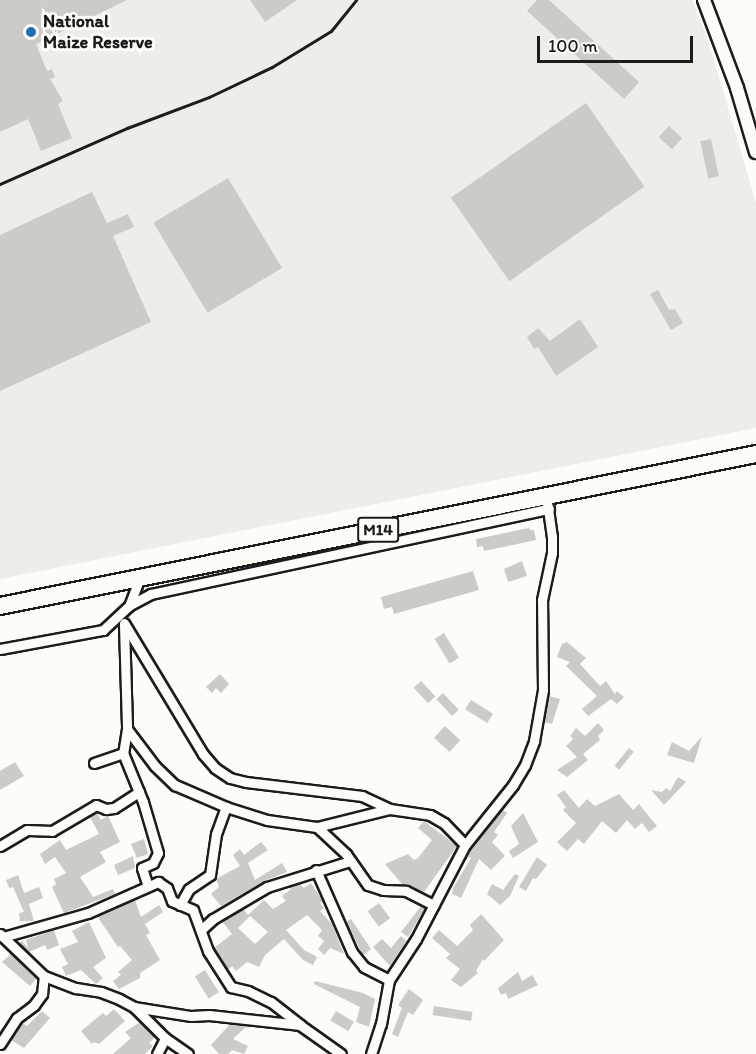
<!DOCTYPE html>
<html>
<head>
<meta charset="utf-8">
<style>
	body { margin:0 }
	#map { position:relative; width:756px; height:1054px; overflow:hidden; background:#fdfcf7; font-family:Itim,sans-serif }
	div>[style] { position:absolute }
	[style*='--x'] { left:calc(var(--x)*1px); top:calc(var(--y)*1px); width:calc(var(--w)*1px); rotate:calc(var(--a)*1deg) }
	.built>* { inset:0; background:#eeede9 }
	.building>* { inset:0; background:#cccbc8; transform-origin:0 0 }
	.roads { filter:drop-shadow(2px 0 #1c1c1c) drop-shadow(-2px 0 #1c1c1c) drop-shadow(0 2px #1c1c1c) drop-shadow(0 -2px #1c1c1c) }
	.street>* { height:9px; margin:-4.5px; padding:0 4.5px; transform-origin:4.5px; border-radius:4.5px; background:#fdfcf7 }
	.secondary>* { height:12px; margin:-6px; padding:0 6px; transform-origin:6px; border-radius:6px; background:#fdfcf7 }
	.highway>* { height:16px; margin:-8px; padding:0 8px; transform-origin:8px; border-radius:8px; background:#fdfcf7 }
	.rail>* { height:3px; margin:-1.5px; padding:0 1.5px; transform-origin:1.5px; border-radius:1.5px; background:#1c1c1c }
	.dots>* { width:16px; height:16px; translate:-50% -50%; box-sizing:border-box; border:3px solid #fdfcf7; border-radius:50% }
	span { translate:-50% -50%; white-space:nowrap; text-align:center; line-height:1.15; -webkit-text-stroke:6px #fdfcf7; paint-order:stroke }
	.shield-label span { padding:2px 4px; background:#fdfcf7; border:2px solid; border-radius:4px; -webkit-text-stroke-width:0 }
	.shield-label { font-size:16px; color:#1c1c1c; font-weight:700 }
	.poi-label { font-size:18px; color:#1c1c1c; font-weight:700 }
	.left { translate:0 -50%; text-align:left }
	.scale { position:absolute; left:537px; top:36px; width:156px; height:27px; box-sizing:border-box; border:3px solid #1c1c1c; border-top:0; padding-left:8px; font-size:18px; line-height:21px; white-space:nowrap; color:#1c1c1c; -webkit-text-stroke:4px #fdfcf7; paint-order:stroke }
</style>
</head>
<body>
<div id="map">
	<div class="built">
		<i style="clip-path:polygon(0 0,692px 0,708px 40px,756px 203px,756px 428px,0 579px)"></i>
	</div>
	<div class="building">
		<i style="clip-path:polygon(0 0,127px 0,36px 44px,47px 71px,52px 69px,55px 77px,50px 79px,63px 101px,58px 104px,72px 138px,41px 151px,28px 119px,0 132px)"></i>
		<i style="clip-path:polygon(250px 0,297px 0,265px 22px)"></i>
		<i style="clip-path:polygon(537px 0,549px 0,639px 82px,624px 99px,527px 11px)"></i>
		<i style="left:586px;top:103px;width:102px;height:165px;rotate:55deg"></i>
		<i style="left:669px;top:126px;width:18px;height:15px;rotate:43deg"></i>
		<i style="left:711px;top:139px;width:38px;height:11px;rotate:78deg"></i>
		<i style="left:228px;top:178px;width:105px;height:87px;rotate:59deg"></i>
		<i style="clip-path:polygon(92px 192px,107px 223px,128px 214px,134px 227px,113px 236px,151px 322px,0 391px,0 235px)"></i>
		<i style="clip-path:polygon(658px 290px,669px 310px,675px 309px,683px 323px,671px 330px,650px 294px)"></i>
		<i style="clip-path:polygon(580px 319px,598px 347px,556px 376px,538px 347px,534px 349px,527px 337px,538px 328px,550px 341px)"></i>
		<i style="clip-path:polygon(529px 528px,530px 530px,534px 530px,536px 540px,484px 551px,483px 546px,477px 547px,476px 539px)"></i>
		<i style="clip-path:polygon(522px 561px,527px 576px,508px 582px,504px 569px)"></i>
		<i style="clip-path:polygon(473px 571px,479px 590px,394px 614px,392px 607px,384px 609px,381px 597px)"></i>
		<i style="left:444px;top:633px;width:29px;height:11px;rotate:59deg"></i>
		<i style="clip-path:polygon(567px 642px,586px 658px,580px 664px,600px 686px,606px 681px,615px 694px,617px 691px,624px 697px,617px 704px,611px 699px,588px 716px,582px 709px,597px 696px,566px 666px,570px 662px,557px 657px,562px 644px)"></i>
		<i style="clip-path:polygon(220px 674px,229px 684px,221px 693px,216px 688px,212px 693px,206px 687px)"></i>
		<i style="left:421px;top:681px;width:21px;height:10px;rotate:47deg"></i>
		<i style="left:443px;top:693px;width:23px;height:9px;rotate:47deg"></i>
		<i style="clip-path:polygon(549px 696px,560px 699px,552px 724px,544px 722px)"></i>
		<i style="left:471px;top:700px;width:26px;height:11px;rotate:32deg"></i>
		<i style="clip-path:polygon(598px 723px,604px 730px,598px 736px,600px 740px,583px 754px,588px 760px,567px 777px,557px 770px,577px 757px,566px 746px,573px 739px,570px 736px,576px 728px,585px 736px)"></i>
		<i style="left:445px;top:726px;width:21px;height:16px;rotate:43deg"></i>
		<i style="clip-path:polygon(702px 736px,694px 763px,667px 755px,672px 742px,689px 751px)"></i>
		<i style="left:629px;top:748px;width:6px;height:23px;rotate:39deg"></i>
		<i style="clip-path:polygon(15px 762px,24px 776px,0 790px,0 771px)"></i>
		<i style="clip-path:polygon(678px 777px,686px 782px,664px 805px,651px 790px,662px 792px,666px 788px,670px 791px)"></i>
		<i style="clip-path:polygon(564px 790px,579px 808px,587px 799px,595px 806px,619px 794px,633px 810px,639px 804px,657px 826px,649px 832px,642px 823px,635px 829px,627px 820px,616px 833px,602px 821px,584px 844px,578px 839px,567px 851px,557px 842px,576px 823px,563px 810px,566px 807px,557px 795px)"></i>
		<i style="clip-path:polygon(503px 810px,507px 813px,494px 832px,498px 835px,492px 842px,505px 856px,491px 870px,479px 859px,461px 898px,452px 894px,453px 888px,471px 858px,468px 857px,473px 846px)"></i>
		<i style="clip-path:polygon(97px 813px,101px 820px,108px 816px,120px 842px,100px 852px,106px 862px,80px 877px,93px 897px,113px 889px,115px 894px,64px 913px,52px 887px,56px 884px,54px 879px,66px 873px,55px 857px,45px 864px,40px 854px,60px 840px,66px 850px,99px 834px,90px 817px)"></i>
		<i style="clip-path:polygon(523px 813px,538px 842px,513px 858px,509px 851px,519px 844px,511px 826px)"></i>
		<i style="clip-path:polygon(424px 821px,457px 846px,424px 892px,402px 884px,385px 864px,408px 854px,414px 860px,418px 858px,432px 840px,418px 828px)"></i>
		<i style="clip-path:polygon(144px 839px,148px 854px,137px 858px,131px 844px)"></i>
		<i style="clip-path:polygon(261px 842px,268px 850px,248px 863px,255px 880px,282px 863px,287px 872px,264px 881px,221px 906px,211px 894px,219px 887px,216px 879px,240px 866px,233px 855px,240px 849px,244px 855px)"></i>
		<i style="clip-path:polygon(133px 856px,135px 868px,118px 875px,114px 865px)"></i>
		<i style="clip-path:polygon(537px 857px,547px 865px,536px 879px,533px 878px,526px 891px,519px 887px)"></i>
		<i style="clip-path:polygon(515px 874px,519px 876px,510px 896px,500px 905px,487px 894px,492px 884px,503px 890px)"></i>
		<i style="clip-path:polygon(18px 875px,24px 893px,39px 887px,43px 898px,29px 904px,34px 921px,20px 921px,19px 913px,24px 912px,13px 887px,9px 888px,6px 880px)"></i>
		<i style="clip-path:polygon(evenodd,311px 883px,323px 902px,320px 903px,324px 908px,320px 911px,332px 924px,344px 954px,330px 948px,324px 955px,318px 949px,324px 941px,318px 936px,322px 930px,307px 915px,286px 930px,304px 950px,317px 957px,313px 965px,303px 960px,284px 939px,265px 955px,259px 967px,247px 962px,236px 971px,232px 966px,228px 970px,214px 948px,232px 934px,222px 921px,243px 909px,248px 915px,264px 900px,273px 909px,286px 901px,282px 896px,291px 889px,289px 887px,300px 884px,304px 888px,311px 883px,250px 916px,268px 932px,255px 944px,238px 928px,250px 916px)"></i>
		<i style="clip-path:polygon(135px 900px,141px 917px,159px 905px,163px 912px,145px 924px,150px 933px,146px 935px,160px 960px,140px 973px,140px 978px,119px 989px,113px 981px,121px 975px,118px 972px,132px 960px,120px 946px,118px 947px,97px 916px)"></i>
		<i style="left:379px;top:903px;width:19px;height:14px;rotate:54deg"></i>
		<i style="clip-path:polygon(421px 906px,425px 908px,408px 937px,401px 932px)"></i>
		<i style="clip-path:polygon(481px 914px,504px 940px,484px 961px,483px 959px,476px 971px,478px 973px,461px 987px,451px 980px,460px 969px,446px 958px,450px 954px,432px 938px,439px 930px,457px 946px,473px 930px,470px 925px)"></i>
		<i style="clip-path:polygon(351px 919px,371px 949px,363px 955px,346px 922px)"></i>
		<i style="clip-path:polygon(89px 922px,106px 958px,93px 967px,103px 978px,96px 984px,81px 970px,66px 976px,62px 967px,68px 964px,60px 949px,78px 942px,72px 931px)"></i>
		<i style="clip-path:polygon(54px 930px,59px 945px,47px 950px,45px 945px,29px 952px,19px 943px,22px 941px,28px 948px,26px 940px)"></i>
		<i style="clip-path:polygon(401px 936px,406px 941px,390px 966px,373px 947px,382px 939px,391px 948px)"></i>
		<i style="clip-path:polygon(11px 954px,36px 979px,30px 986px,2px 962px)"></i>
		<i style="left:205px;top:970px;width:26px;height:12px;rotate:58deg"></i>
		<i style="clip-path:polygon(518px 972px,522px 981px,532px 975px,538px 985px,508px 999px,506px 993px,501px 995px,498px 988px)"></i>
		<i style="clip-path:polygon(315px 981px,363px 993px,375px 999px,369px 1027px,356px 1022px,360px 1007px,314px 984px)"></i>
		<i style="clip-path:polygon(409px 989px,423px 1000px,413px 1015px,408px 1012px,398px 1037px,392px 1034px,402px 1008px,398px 1005px)"></i>
		<i style="left:434px;top:1006px;width:39px;height:9px;rotate:9deg"></i>
		<i style="clip-path:polygon(114px 1009px,125px 1021px,99px 1044px,94px 1042px,92px 1044px,81px 1031px,103px 1013px,106px 1016px)"></i>
		<i style="clip-path:polygon(42px 1011px,50px 1018px,24px 1048px,11px 1040px,22px 1023px,27px 1026px)"></i>
		<i style="left:336px;top:1011px;width:21px;height:11px;rotate:31deg"></i>
		<i style="clip-path:polygon(140px 1022px,155px 1037px,149px 1043px,153px 1046px,145px 1054px,113px 1054px,131px 1038px,125px 1032px)"></i>
		<i style="clip-path:polygon(230px 1024px,247px 1026px,233px 1039px,248px 1046px,244px 1054px,232px 1050px,228px 1054px,219px 1054px,211px 1045px)"></i>
	</div>
	<div class="roads">
		<div class="street">
			<i style="--x:129;--y:606;--w:30;--a:-69"></i>
			<i style="--x:124;--y:623;--w:153;--a:58.9"></i>
			<i style="--x:203;--y:754;--w:18;--a:49"></i>
			<i style="--x:215;--y:768;--w:18;--a:34"></i>
			<i style="--x:230;--y:778;--w:16;--a:14"></i>
			<i style="--x:246;--y:782;--w:117;--a:6.9"></i>
			<i style="--x:362;--y:796;--w:31;--a:25"></i>
			<i style="--x:124;--y:625;--w:104;--a:88.3"></i>
			<i style="--x:127;--y:729;--w:24;--a:99"></i>
			<i style="--x:123;--y:753;--w:53;--a:67.8"></i>
			<i style="--x:143;--y:802;--w:53;--a:73.6"></i>
			<i style="--x:158;--y:853;--w:11;--a:117"></i>
			<i style="--x:153;--y:863;--w:12;--a:156"></i>
			<i style="--x:142;--y:868;--w:19;--a:72"></i>
			<i style="--x:0;--y:649;--w:105;--a:-10.5"></i>
			<i style="--x:103;--y:630;--w:37;--a:-43"></i>
			<i style="--x:130;--y:605;--w:24;--a:-28"></i>
			<i style="--x:151;--y:594;--w:407;--a:-12.1"></i>
			<i style="--x:127;--y:729;--w:46;--a:52.9"></i>
			<i style="--x:155;--y:766;--w:28;--a:44"></i>
			<i style="--x:175;--y:785;--w:56;--a:23.3"></i>
			<i style="--x:226;--y:807;--w:43;--a:17.6"></i>
			<i style="--x:267;--y:820;--w:50;--a:8"></i>
			<i style="--x:317;--y:827;--w:75;--a:-13.9"></i>
			<i style="--x:390;--y:809;--w:40;--a:8.5"></i>
			<i style="--x:430;--y:815;--w:16;--a:30"></i>
			<i style="--x:444;--y:823;--w:30;--a:46"></i>
			<i style="--x:94;--y:763;--w:31;--a:-19"></i>
			<i style="--x:317;--y:827;--w:40;--a:43"></i>
			<i style="--x:346;--y:854;--w:38;--a:55"></i>
			<i style="--x:368;--y:885;--w:16;--a:18"></i>
			<i style="--x:383;--y:890;--w:23;--a:2"></i>
			<i style="--x:406;--y:891;--w:31;--a:27"></i>
			<i style="--x:0;--y:846;--w:31;--a:-31"></i>
			<i style="--x:27;--y:830;--w:25;--a:2"></i>
			<i style="--x:52;--y:831;--w:51;--a:-30.6"></i>
			<i style="--x:96;--y:805;--w:11;--a:22"></i>
			<i style="--x:106;--y:809;--w:8;--a:-7"></i>
			<i style="--x:114;--y:808;--w:30;--a:-33"></i>
			<i style="--x:316;--y:870;--w:90;--a:66.3"></i>
			<i style="--x:352;--y:952;--w:19;--a:51"></i>
			<i style="--x:364;--y:967;--w:28;--a:27"></i>
			<i style="--x:180;--y:905;--w:18;--a:-61"></i>
			<i style="--x:189;--y:889;--w:25;--a:-34"></i>
			<i style="--x:210;--y:875;--w:41;--a:-81.7"></i>
			<i style="--x:216;--y:834;--w:29;--a:-70"></i>
			<i style="--x:201;--y:930;--w:16;--a:-43"></i>
			<i style="--x:213;--y:919;--w:63;--a:-30.7"></i>
			<i style="--x:267;--y:887;--w:87;--a:-17.4"></i>
			<i style="--x:0;--y:934;--w:61;--a:43.7"></i>
			<i style="--x:44;--y:976;--w:34;--a:21"></i>
			<i style="--x:76;--y:988;--w:25;--a:9"></i>
			<i style="--x:101;--y:992;--w:19;--a:21"></i>
			<i style="--x:119;--y:999;--w:17;--a:28"></i>
			<i style="--x:134;--y:1007;--w:44;--a:45"></i>
			<i style="--x:165;--y:1038;--w:28;--a:35"></i>
			<i style="--x:3;--y:937;--w:88;--a:-15.8"></i>
			<i style="--x:88;--y:913;--w:77;--a:-23.9"></i>
			<i style="--x:158;--y:882;--w:11;--a:34"></i>
			<i style="--x:167;--y:888;--w:14;--a:69"></i>
			<i style="--x:172;--y:901;--w:23;--a:23"></i>
			<i style="--x:193;--y:910;--w:44;--a:69.9"></i>
			<i style="--x:208;--y:951;--w:43;--a:57.4"></i>
			<i style="--x:231;--y:987;--w:17;--a:13"></i>
			<i style="--x:248;--y:991;--w:25;--a:26"></i>
			<i style="--x:271;--y:1002;--w:37;--a:38"></i>
			<i style="--x:134;--y:1007;--w:58;--a:9"></i>
			<i style="--x:191;--y:1016;--w:18;--a:-3"></i>
			<i style="--x:209;--y:1015;--w:92;--a:6.3"></i>
			<i style="--x:300;--y:1025;--w:50;--a:35.3"></i>
			<i style="--x:0;--y:1044;--w:31;--a:-57"></i>
			<i style="--x:17;--y:1018;--w:21;--a:-37"></i>
			<i style="--x:34;--y:1005;--w:14;--a:-54"></i>
			<i style="--x:42;--y:994;--w:18;--a:-84"></i>
			<i style="--x:157;--y:1054;--w:18;--a:-63"></i>
			<i style="--x:371;--y:1054;--w:32;--a:-72"></i>
			<i style="--x:381;--y:1024;--w:45;--a:-79.7"></i>
			<i style="--x:389;--y:980;--w:49;--a:-56.6"></i>
			<i style="--x:416;--y:939;--w:106;--a:-62.5"></i>
			<i style="--x:465;--y:845;--w:77;--a:-51.3"></i>
			<i style="--x:513;--y:785;--w:23;--a:-59"></i>
			<i style="--x:525;--y:765;--w:26;--a:-69"></i>
			<i style="--x:534;--y:741;--w:52;--a:-80"></i>
			<i style="--x:543;--y:690;--w:90;--a:-90.6"></i>
			<i style="--x:542;--y:600;--w:48;--a:-78"></i>
			<i style="--x:552;--y:553;--w:16;--a:-90"></i>
			<i style="--x:552;--y:537;--w:42;--a:-98.1"></i>
		</div>
		<div class="secondary">
			<i style="--x:704;--y:0;--w:94;--a:69.4"></i>
			<i style="--x:737;--y:88;--w:67;--a:73.5"></i>
		</div>
		<div class="highway">
			<i style="--x:0;--y:606;--w:771;--a:-11.37"></i>
		</div>
	</div>
	<div class="rail">
		<i style="--x:0;--y:184;--w:139;--a:-23.8"></i>
		<i style="--x:127;--y:128;--w:88;--a:-20.7"></i>
		<i style="--x:209;--y:97;--w:70;--a:-25.5"></i>
		<i style="--x:272;--y:67;--w:69;--a:-31.4"></i>
		<i style="--x:331;--y:31;--w:40;--a:-51"></i>
	</div>
	<div class="dots">
		<i style="left:31px;top:32px;background:#1f6fb2"></i>
	</div>
	<div class="shield-label">
		<span style="left:378px;top:530px">M14</span>
	</div>
	<div class="poi-label">
		<span class="left" style="left:43px;top:32px">National<br>Maize Reserve</span>
	</div>
	<div class="scale">100 m</div>
</div>
</body>
</html>
